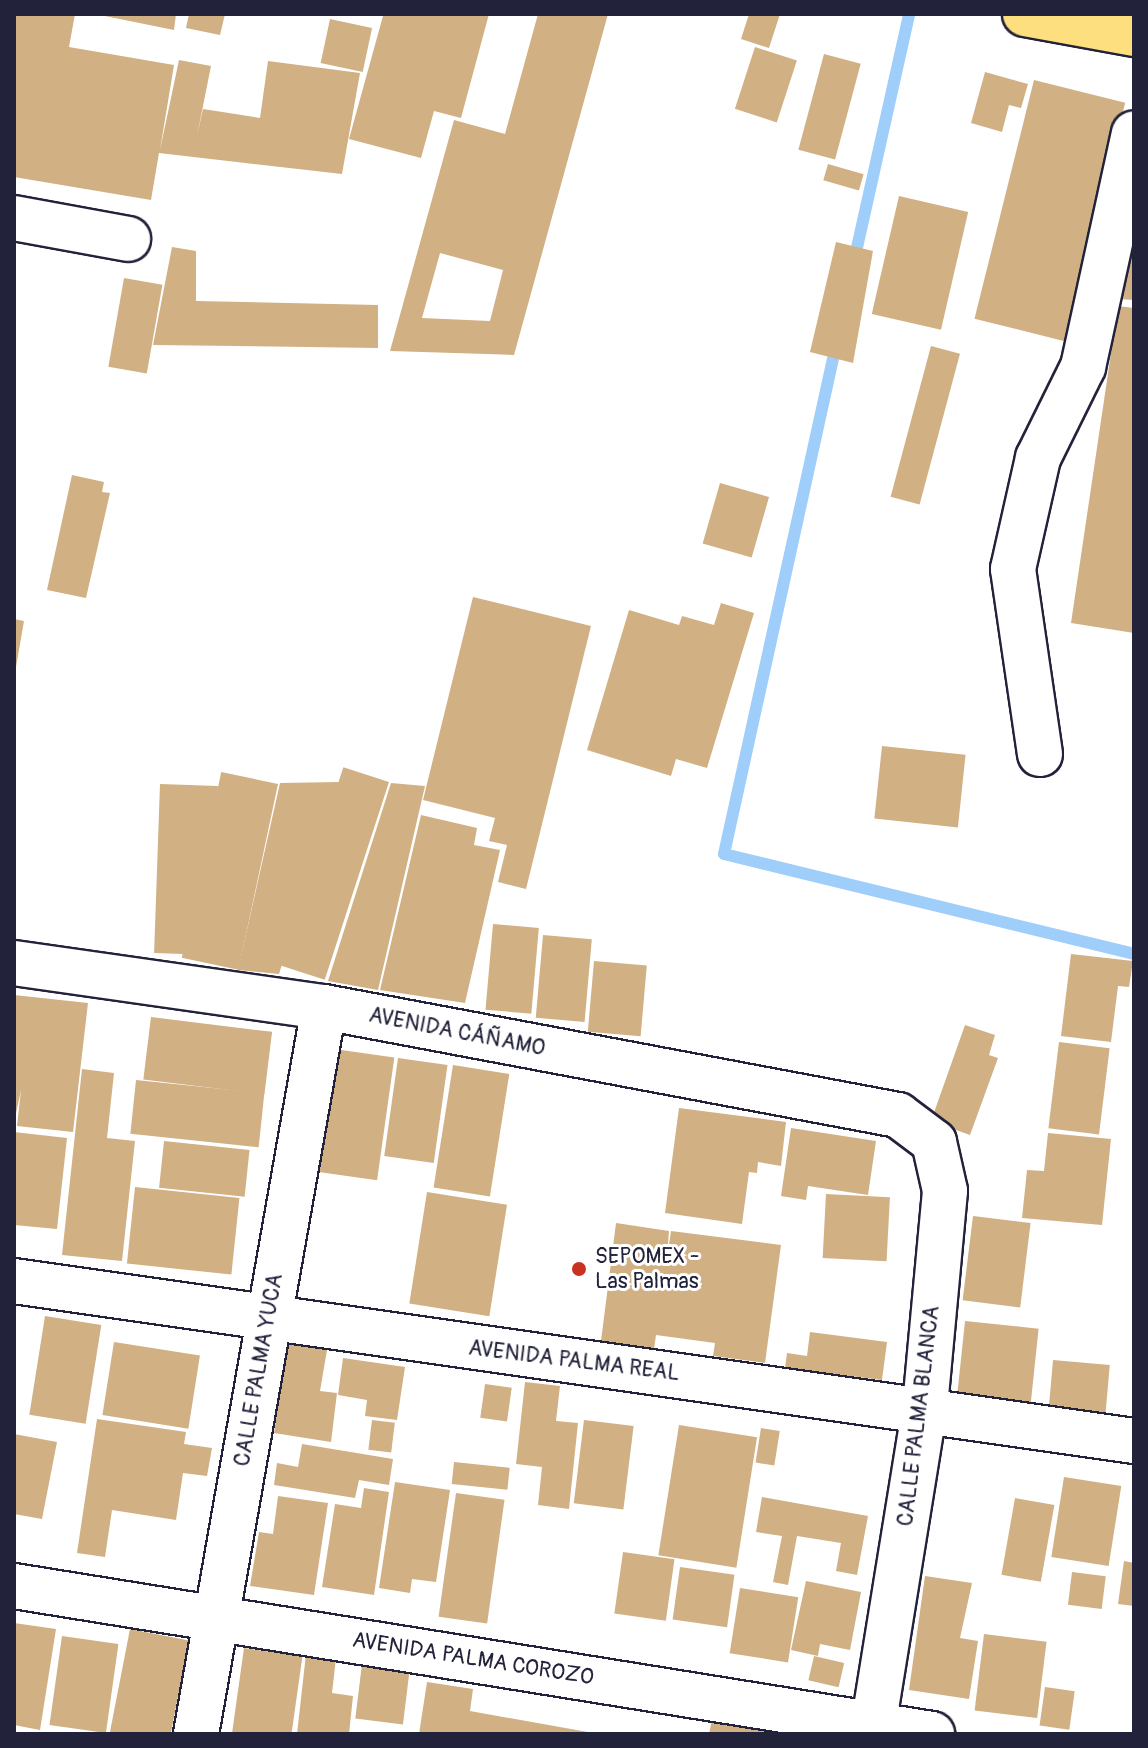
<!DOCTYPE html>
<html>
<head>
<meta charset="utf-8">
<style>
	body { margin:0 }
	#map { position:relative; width:1148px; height:1748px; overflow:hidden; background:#fff; font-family:Pangolin,sans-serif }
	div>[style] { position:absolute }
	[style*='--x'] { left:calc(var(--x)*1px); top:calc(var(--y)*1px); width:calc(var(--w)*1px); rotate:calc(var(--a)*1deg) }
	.stream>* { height:12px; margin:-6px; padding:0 6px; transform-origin:6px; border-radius:6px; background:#a0cefb }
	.building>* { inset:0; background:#d1b084; transform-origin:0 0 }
	.roads { filter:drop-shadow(2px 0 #22223b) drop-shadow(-2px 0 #22223b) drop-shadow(0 2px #22223b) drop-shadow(0 -2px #22223b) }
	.minor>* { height:44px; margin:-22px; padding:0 22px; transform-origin:22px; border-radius:22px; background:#fff }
	.major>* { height:44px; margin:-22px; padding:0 22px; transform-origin:22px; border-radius:22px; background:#fddf80 }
	.dots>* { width:22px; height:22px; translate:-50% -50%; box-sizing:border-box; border:4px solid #fff; border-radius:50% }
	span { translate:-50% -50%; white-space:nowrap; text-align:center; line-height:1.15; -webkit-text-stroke:6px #fff; paint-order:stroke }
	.street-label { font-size:22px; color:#22223b }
	.poi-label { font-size:22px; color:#22223b }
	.left { translate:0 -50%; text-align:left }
	.frame { position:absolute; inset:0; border:16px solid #22223b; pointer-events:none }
</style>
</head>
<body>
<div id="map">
	<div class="stream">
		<i style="--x:854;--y:261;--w:253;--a:-77.4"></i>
		<i style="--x:836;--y:345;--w:521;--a:102.41"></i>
		<i style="--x:724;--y:854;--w:422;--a:13.7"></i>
	</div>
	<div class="building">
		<i style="clip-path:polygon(14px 14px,75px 14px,69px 47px,174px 65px,160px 150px,179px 60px,211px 66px,197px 136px,203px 109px,260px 118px,268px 61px,360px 73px,342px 174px,159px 153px,151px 200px,14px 177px)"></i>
		<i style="clip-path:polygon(95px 14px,176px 14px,174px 30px)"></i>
		<i style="clip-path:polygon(189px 14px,225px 14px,220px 35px,186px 28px)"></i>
		<i style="clip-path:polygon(377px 14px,489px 14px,461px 118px,434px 111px,421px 158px,349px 139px,383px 16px)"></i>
		<i style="clip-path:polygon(evenodd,538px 14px,608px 14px,514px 355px,390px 351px,454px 120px,505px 134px,538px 14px,440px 253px,503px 270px,490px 321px,422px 318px,440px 253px)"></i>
		<i style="clip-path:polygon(749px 14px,780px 14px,769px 48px,741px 39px)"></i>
		<i style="left:330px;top:19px;width:43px;height:45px;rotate:12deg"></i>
		<i style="left:755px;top:47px;width:44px;height:65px;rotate:18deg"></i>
		<i style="left:824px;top:54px;width:38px;height:99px;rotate:15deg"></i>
		<i style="clip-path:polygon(985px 72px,1028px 84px,1021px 108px,1009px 105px,1002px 132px,971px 123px)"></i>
		<i style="left:1034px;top:80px;width:94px;height:246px;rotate:14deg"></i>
		<i style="left:828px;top:164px;width:37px;height:17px;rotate:16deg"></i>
		<i style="left:899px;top:196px;width:71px;height:121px;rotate:13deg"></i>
		<i style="clip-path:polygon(1134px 210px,1134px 300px,1120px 299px)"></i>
		<i style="clip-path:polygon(836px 242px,873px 251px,853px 363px,810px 352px)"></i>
		<i style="clip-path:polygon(172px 247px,196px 251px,196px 301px,378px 305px,378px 348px,153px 345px)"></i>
		<i style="left:124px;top:278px;width:39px;height:90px;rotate:10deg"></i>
		<i style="clip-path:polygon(1118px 306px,1134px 308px,1134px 633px,1071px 623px)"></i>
		<i style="left:931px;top:346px;width:30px;height:156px;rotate:15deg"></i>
		<i style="clip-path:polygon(72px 475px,104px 482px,102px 492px,110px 493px,86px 598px,47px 590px)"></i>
		<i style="left:720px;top:483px;width:51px;height:63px;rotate:16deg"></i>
		<i style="clip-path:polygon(473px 597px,591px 626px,526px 889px,498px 882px,507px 845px,489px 841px,495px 818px,423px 800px)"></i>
		<i style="clip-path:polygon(721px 603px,754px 613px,707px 768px,676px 759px,671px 776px,587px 750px,629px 610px,679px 625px,682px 616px,714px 625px)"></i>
		<i style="clip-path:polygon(14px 619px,24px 621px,16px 667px,14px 667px)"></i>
		<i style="left:882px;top:746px;width:84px;height:73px;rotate:6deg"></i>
		<i style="clip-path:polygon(339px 782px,279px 974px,238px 970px,280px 783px)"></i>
		<i style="left:389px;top:782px;width:208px;height:48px;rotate:108deg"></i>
		<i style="clip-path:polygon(391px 783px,425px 786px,378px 990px,328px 981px)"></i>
		<i style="left:160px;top:784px;width:58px;height:169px;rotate:2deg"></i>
		<i style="left:278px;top:784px;width:190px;height:58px;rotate:102deg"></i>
		<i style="clip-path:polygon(421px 815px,477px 828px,474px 845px,500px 850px,465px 1003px,380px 990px)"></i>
		<i style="left:493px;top:924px;width:46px;height:86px;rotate:5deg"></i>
		<i style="left:543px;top:935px;width:49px;height:83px;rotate:5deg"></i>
		<i style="clip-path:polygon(1071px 954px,1133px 961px,1129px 987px,1118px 986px,1111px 1042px,1061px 1036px)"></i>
		<i style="left:594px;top:961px;width:53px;height:71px;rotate:5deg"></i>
		<i style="clip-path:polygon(14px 995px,88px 1003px,73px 1132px,17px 1126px,21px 1090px,14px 1123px)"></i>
		<i style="left:151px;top:1017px;width:122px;height:63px;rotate:7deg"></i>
		<i style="clip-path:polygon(965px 1025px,995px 1035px,989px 1055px,998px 1058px,970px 1135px,931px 1121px)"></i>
		<i style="left:1059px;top:1042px;width:51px;height:87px;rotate:7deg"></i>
		<i style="left:327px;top:1048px;width:68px;height:124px;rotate:8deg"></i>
		<i style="left:398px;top:1058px;width:50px;height:99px;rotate:8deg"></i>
		<i style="left:453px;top:1065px;width:57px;height:124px;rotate:9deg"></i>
		<i style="clip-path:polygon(82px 1069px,114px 1073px,107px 1138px,135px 1141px,122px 1261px,62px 1255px)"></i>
		<i style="left:136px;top:1080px;width:129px;height:54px;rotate:6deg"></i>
		<i style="clip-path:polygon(679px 1108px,786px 1122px,781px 1166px,758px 1162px,757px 1173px,749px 1172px,742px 1224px,665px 1213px)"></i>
		<i style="clip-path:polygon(791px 1128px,876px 1141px,868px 1195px,808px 1186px,806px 1200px,781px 1196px)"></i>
		<i style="clip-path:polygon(14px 1132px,67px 1138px,57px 1229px,14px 1225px)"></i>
		<i style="clip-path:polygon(1048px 1133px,1111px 1139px,1102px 1225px,1022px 1218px,1027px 1170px,1044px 1171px)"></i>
		<i style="left:164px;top:1141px;width:86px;height:47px;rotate:6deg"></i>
		<i style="left:135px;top:1187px;width:105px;height:77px;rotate:6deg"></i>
		<i style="left:427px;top:1192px;width:81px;height:113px;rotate:9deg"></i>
		<i style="left:826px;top:1194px;width:64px;height:64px;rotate:3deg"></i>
		<i style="left:973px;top:1216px;width:58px;height:85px;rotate:7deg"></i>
		<i style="clip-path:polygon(616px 1223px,669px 1231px,667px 1257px,671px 1231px,781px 1245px,765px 1363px,713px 1356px,715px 1343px,656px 1335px,654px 1349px,601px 1341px)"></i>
		<i style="left:45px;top:1316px;width:57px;height:100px;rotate:9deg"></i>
		<i style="left:965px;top:1321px;width:74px;height:75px;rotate:6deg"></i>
		<i style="clip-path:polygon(810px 1332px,887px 1342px,882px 1380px,785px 1368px,787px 1353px,807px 1356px)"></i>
		<i style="left:114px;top:1342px;width:87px;height:74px;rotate:9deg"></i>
		<i style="clip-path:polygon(287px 1344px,327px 1350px,320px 1391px,337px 1393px,331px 1442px,274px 1433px)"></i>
		<i style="clip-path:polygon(343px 1358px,405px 1367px,397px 1420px,365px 1416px,367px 1400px,338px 1395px)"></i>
		<i style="left:1053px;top:1360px;width:57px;height:53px;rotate:5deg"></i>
		<i style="clip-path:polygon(525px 1382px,560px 1386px,556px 1421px,578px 1423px,569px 1509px,538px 1505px,542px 1467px,516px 1464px)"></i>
		<i style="left:485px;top:1384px;width:27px;height:34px;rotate:8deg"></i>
		<i style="clip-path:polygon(97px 1419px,186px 1432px,184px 1444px,212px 1448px,207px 1476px,183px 1473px,176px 1520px,112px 1510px,105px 1557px,77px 1553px)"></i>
		<i style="left:372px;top:1420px;width:23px;height:30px;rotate:7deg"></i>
		<i style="left:584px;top:1420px;width:50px;height:84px;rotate:7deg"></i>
		<i style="left:679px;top:1425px;width:79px;height:132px;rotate:9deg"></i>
		<i style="left:761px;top:1428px;width:19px;height:35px;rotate:9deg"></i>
		<i style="clip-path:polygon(14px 1434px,57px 1442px,42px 1519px,14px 1514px)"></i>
		<i style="clip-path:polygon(302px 1444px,393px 1459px,389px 1485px,359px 1480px,355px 1498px,274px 1485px,277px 1463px,298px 1467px)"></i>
		<i style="left:454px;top:1462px;width:56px;height:22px;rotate:6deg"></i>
		<i style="left:1064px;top:1477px;width:58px;height:81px;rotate:9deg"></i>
		<i style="clip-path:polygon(395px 1482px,450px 1490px,436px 1582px,412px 1579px,410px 1593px,379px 1588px)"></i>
		<i style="clip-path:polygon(364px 1488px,389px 1492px,374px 1595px,322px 1587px,335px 1504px,361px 1508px)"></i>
		<i style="left:456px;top:1493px;width:49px;height:125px;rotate:8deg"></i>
		<i style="clip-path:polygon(278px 1496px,328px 1503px,314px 1595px,250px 1586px,259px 1532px,273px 1534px)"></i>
		<i style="clip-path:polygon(762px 1497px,868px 1516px,857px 1575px,836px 1571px,841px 1543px,797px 1536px,788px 1585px,773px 1582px,782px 1536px,756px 1532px)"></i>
		<i style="left:1015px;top:1498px;width:40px;height:78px;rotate:10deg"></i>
		<i style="left:623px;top:1552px;width:52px;height:62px;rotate:8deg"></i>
		<i style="clip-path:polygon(1124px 1561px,1134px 1563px,1134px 1606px,1118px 1604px)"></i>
		<i style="left:680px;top:1567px;width:55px;height:53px;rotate:8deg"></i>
		<i style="left:1072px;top:1572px;width:34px;height:33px;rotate:7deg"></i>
		<i style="clip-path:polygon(925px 1576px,972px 1583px,960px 1638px,978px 1641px,969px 1699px,909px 1690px)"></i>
		<i style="clip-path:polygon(806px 1581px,861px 1592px,850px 1650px,820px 1644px,818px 1656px,791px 1650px)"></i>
		<i style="left:740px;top:1588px;width:59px;height:66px;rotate:9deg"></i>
		<i style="clip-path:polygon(14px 1623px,56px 1629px,40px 1730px,14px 1725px)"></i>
		<i style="left:130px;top:1629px;width:60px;height:107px;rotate:11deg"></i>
		<i style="left:984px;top:1634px;width:63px;height:77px;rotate:7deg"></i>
		<i style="left:62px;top:1636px;width:57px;height:90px;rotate:8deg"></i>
		<i style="left:244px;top:1648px;width:59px;height:87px;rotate:8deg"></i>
		<i style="clip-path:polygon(306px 1654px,336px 1658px,332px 1693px,353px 1696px,349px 1734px,297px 1734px)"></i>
		<i style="left:814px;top:1656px;width:31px;height:25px;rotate:13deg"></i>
		<i style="left:362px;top:1664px;width:48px;height:55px;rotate:7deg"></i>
		<i style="clip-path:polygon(427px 1682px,473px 1689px,470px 1711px,599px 1734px,419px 1734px)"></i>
		<i style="left:1045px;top:1687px;width:30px;height:39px;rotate:8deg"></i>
		<i style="clip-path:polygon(712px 1720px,770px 1730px,769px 1734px,709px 1734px)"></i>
	</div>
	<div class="roads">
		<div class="minor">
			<i style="--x:14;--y:218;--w:116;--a:10.4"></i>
			<i style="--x:1040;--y:754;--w:187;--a:-98.3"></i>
			<i style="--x:1013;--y:569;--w:114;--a:-77.3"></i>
			<i style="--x:1038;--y:458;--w:102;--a:-63.7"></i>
			<i style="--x:1083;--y:367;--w:239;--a:-77.7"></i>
			<i style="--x:14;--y:963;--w:313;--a:8.1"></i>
			<i style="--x:324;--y:1007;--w:584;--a:10.66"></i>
			<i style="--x:898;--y:1115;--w:45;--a:36.9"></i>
			<i style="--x:934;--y:1142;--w:50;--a:77.3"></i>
			<i style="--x:945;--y:1191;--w:216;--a:95.3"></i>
			<i style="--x:925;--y:1406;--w:332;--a:99.2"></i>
			<i style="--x:14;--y:1281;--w:1131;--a:8.13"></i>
			<i style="--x:14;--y:1586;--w:930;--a:9.16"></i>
			<i style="--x:196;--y:1734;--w:738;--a:-80.01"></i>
		</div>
		<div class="major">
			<i style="--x:1025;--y:14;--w:111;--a:10.4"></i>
		</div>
	</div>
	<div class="dots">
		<i style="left:579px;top:1269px;background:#c8321e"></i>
	</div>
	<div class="street-label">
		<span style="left:457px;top:1032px;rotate:11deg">AVENIDA CÁÑAMO</span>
		<span style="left:574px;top:1361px;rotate:7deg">AVENIDA PALMA REAL</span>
		<span style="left:259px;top:1370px;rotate:-80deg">CALLE PALMA YUCA</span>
		<span style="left:919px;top:1416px;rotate:-83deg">CALLE PALMA BLANCA</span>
		<span style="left:473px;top:1659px;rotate:9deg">AVENIDA PALMA COROZO</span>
	</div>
	<div class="poi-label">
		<span class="left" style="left:595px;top:1269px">SEPOMEX -<br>Las Palmas</span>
	</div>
	<div class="frame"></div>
</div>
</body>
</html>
